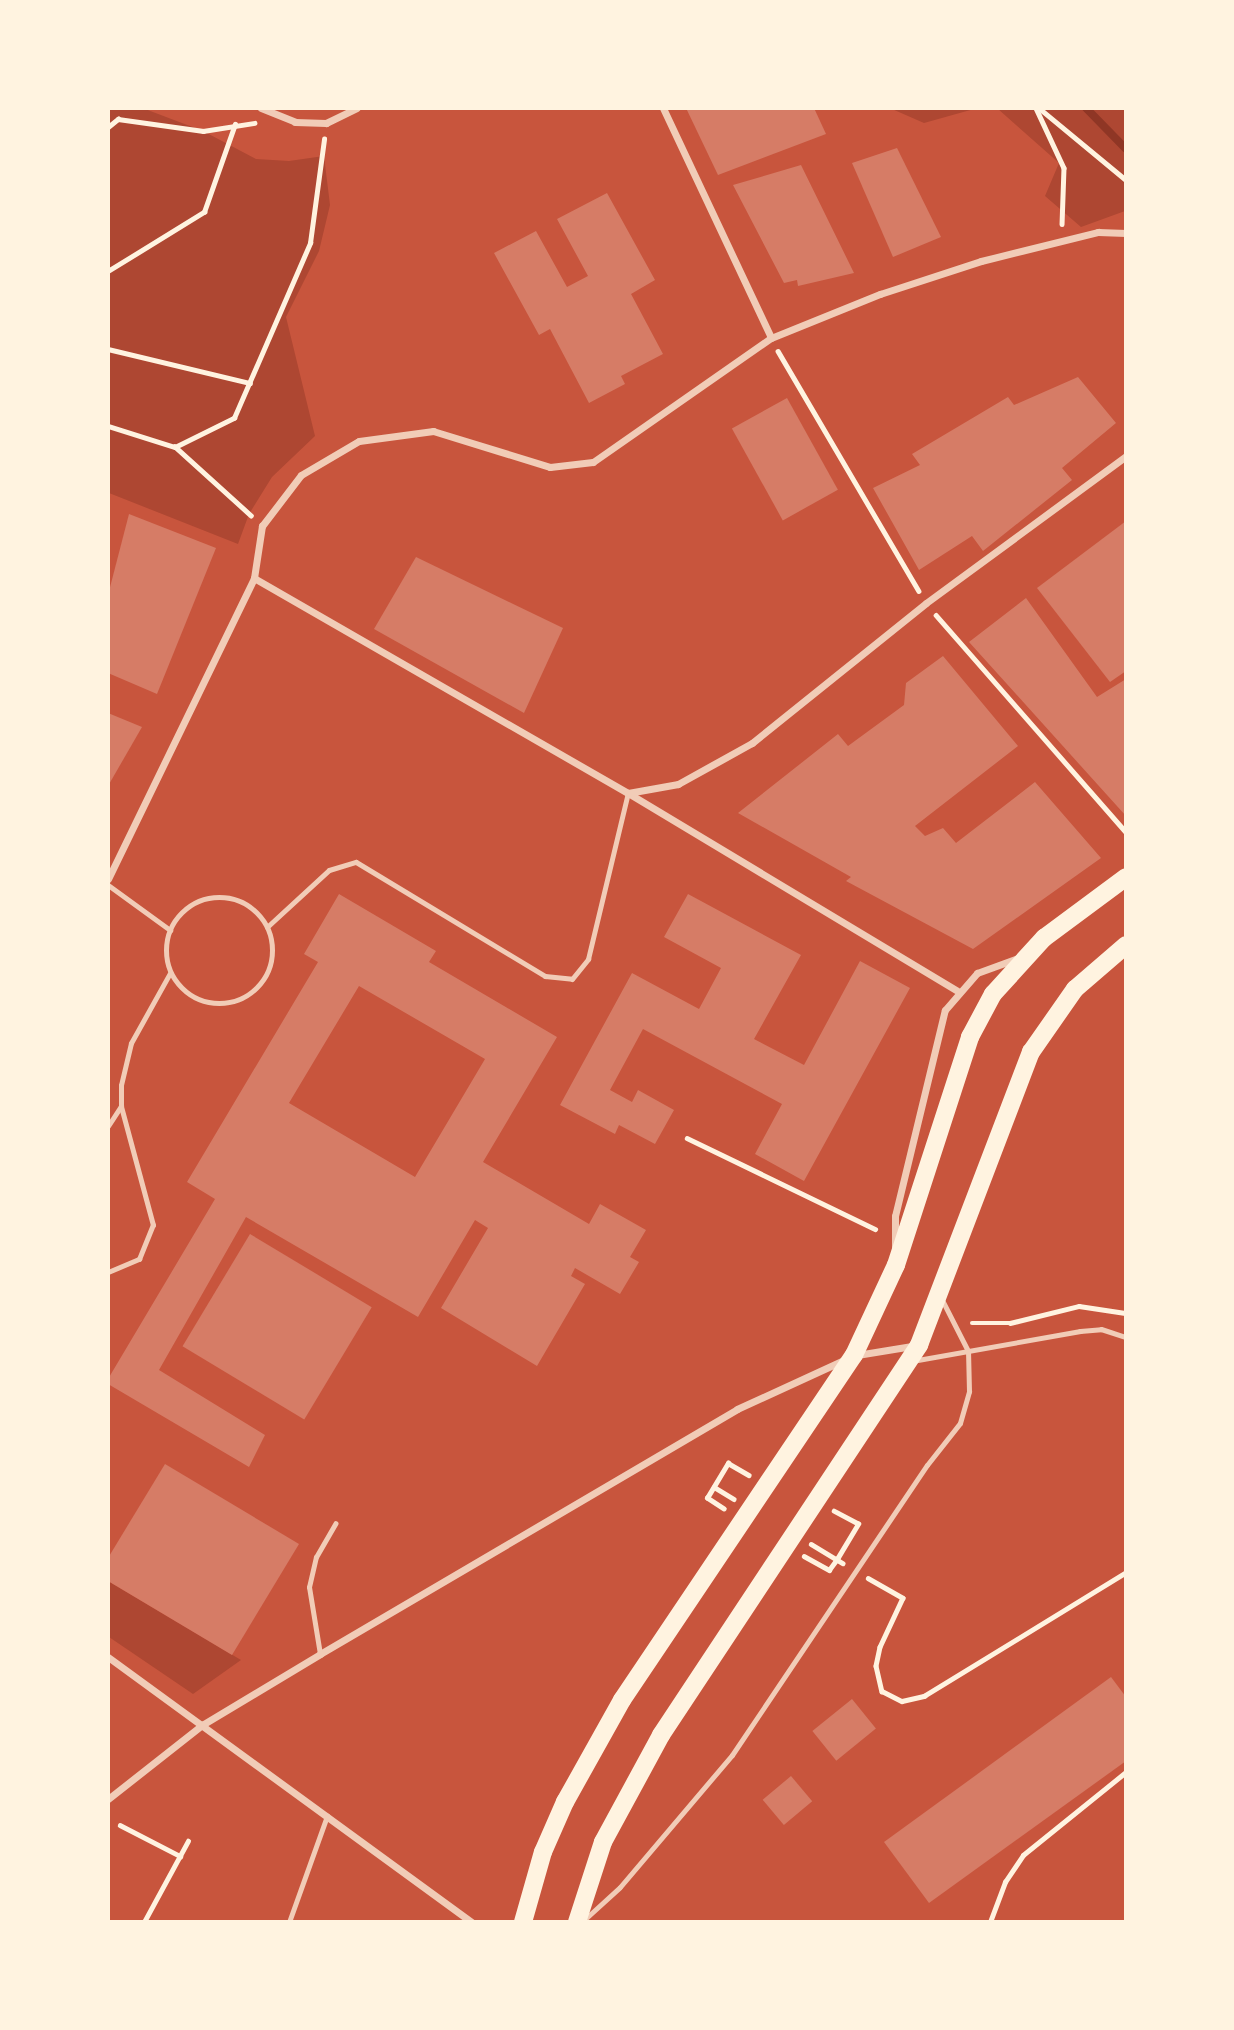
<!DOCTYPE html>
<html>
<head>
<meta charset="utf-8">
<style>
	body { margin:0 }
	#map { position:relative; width:1234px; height:2030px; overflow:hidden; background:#c8553d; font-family:Lato,sans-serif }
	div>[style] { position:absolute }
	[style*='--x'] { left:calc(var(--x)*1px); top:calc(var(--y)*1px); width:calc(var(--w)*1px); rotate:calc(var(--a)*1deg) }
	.green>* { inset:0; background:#ae4732 }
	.stream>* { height:8px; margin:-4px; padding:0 4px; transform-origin:4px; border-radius:4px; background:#8f3625 }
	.building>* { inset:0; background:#d67c66; transform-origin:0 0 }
	.path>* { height:4.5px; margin:-2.25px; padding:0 2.25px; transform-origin:2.25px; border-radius:2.25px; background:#fff3e0 }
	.service>* { height:5px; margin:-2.5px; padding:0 2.5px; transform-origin:2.5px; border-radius:2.5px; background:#f1ccb7 }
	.service>.ring { margin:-2.5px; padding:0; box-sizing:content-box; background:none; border:5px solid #f1ccb7; border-radius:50% }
	.minor>* { height:7px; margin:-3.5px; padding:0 3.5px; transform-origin:3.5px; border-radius:3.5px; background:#f1ccb7 }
	.primary>* { height:18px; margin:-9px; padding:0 9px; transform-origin:9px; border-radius:9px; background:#fff3e0 }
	span { translate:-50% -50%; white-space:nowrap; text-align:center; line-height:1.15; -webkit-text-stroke:6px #fff3e0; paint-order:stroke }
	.frame { position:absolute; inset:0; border:110px solid #fff3e0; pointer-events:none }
</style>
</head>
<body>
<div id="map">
	<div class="green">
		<i style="clip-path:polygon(108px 109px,145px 109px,203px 131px,256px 159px,289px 161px,324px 156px,330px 205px,319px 251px,286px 317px,315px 436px,272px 477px,249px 514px,238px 544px,109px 493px)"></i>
		<i style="clip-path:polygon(892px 109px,892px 108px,974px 109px,924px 123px)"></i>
		<i style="clip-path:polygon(998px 109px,1125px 109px,1125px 211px,1081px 227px,1045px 196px,1059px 163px)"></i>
		<i style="clip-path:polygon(108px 1581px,241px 1660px,193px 1694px,109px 1637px)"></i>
	</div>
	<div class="stream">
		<i style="--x:1086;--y:108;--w:57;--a:45.7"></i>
	</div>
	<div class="building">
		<i style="clip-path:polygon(686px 108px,814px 108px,826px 134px,718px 175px)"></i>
		<i style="clip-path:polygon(897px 148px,941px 237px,893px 257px,852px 163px)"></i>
		<i style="clip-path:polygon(801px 165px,854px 273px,798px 286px,797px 280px,784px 283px,733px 185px)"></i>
		<i style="clip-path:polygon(607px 193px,655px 280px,631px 294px,663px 354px,621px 376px,625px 384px,589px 403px,550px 329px,539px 335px,494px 253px,536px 231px,567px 287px,588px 276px,557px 219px)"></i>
		<i style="clip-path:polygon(1078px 377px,1116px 423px,1062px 468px,1072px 480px,983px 551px,972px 536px,919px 570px,873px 488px,920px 465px,912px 454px,1008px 397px,1014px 405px)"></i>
		<i style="left:787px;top:398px;width:105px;height:63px;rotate:61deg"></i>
		<i style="clip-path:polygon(129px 514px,216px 548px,157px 694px,108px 673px,108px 595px)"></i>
		<i style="clip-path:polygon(1126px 521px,1126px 671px,1110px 682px,1037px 588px)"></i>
		<i style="clip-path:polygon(416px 557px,563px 628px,524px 713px,374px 629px)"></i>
		<i style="clip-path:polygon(1026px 598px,1097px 697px,1126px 679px,1126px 816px,969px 642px)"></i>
		<i style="clip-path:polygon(943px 656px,1018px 746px,915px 826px,925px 836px,943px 828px,956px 843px,1035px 782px,1101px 858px,973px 949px,846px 881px,851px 877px,738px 813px,838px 734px,848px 746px,904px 705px,906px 683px)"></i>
		<i style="clip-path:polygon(108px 713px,142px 727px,108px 786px)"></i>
		<i style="clip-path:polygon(evenodd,339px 894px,436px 951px,429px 962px,557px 1037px,483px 1162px,589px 1224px,600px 1204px,646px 1230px,630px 1257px,639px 1262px,620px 1294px,575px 1268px,571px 1276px,585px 1284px,537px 1366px,441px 1308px,488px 1228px,475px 1220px,418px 1317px,246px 1217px,159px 1370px,265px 1435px,249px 1467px,108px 1384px,108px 1379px,215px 1199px,187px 1182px,318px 962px,304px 954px,339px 894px,359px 986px,485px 1059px,415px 1177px,289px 1103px,359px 986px)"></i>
		<i style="clip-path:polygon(688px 894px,801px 955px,754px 1039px,804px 1065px,860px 961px,910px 988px,804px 1181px,755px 1154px,782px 1104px,643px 1029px,610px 1090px,632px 1102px,638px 1090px,674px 1110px,655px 1144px,619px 1125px,615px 1134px,560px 1105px,632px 973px,699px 1009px,721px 968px,664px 937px)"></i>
		<i style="left:250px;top:1234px;width:142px;height:131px;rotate:31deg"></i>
		<i style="clip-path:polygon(165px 1464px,299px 1544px,232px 1655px,108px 1581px,108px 1558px)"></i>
		<i style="clip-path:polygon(1111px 1677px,1126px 1697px,1126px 1761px,929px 1903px,884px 1842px)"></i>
		<i style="left:852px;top:1699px;width:38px;height:51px;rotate:51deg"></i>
		<i style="left:791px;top:1776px;width:33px;height:37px;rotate:50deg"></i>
	</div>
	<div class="path">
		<i style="--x:1036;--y:108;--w:66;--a:65"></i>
		<i style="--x:1064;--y:168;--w:56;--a:92"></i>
		<i style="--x:1039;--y:108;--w:113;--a:39.6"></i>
		<i style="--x:108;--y:127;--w:13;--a:-39"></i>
		<i style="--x:118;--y:119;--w:86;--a:8"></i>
		<i style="--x:203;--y:131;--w:52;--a:-8.9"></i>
		<i style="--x:108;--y:271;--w:113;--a:-31.6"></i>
		<i style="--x:204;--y:212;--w:93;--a:-70.6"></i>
		<i style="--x:108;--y:349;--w:146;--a:13.5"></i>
		<i style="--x:778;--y:351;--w:278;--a:59.6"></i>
		<i style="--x:108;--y:426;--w:70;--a:17.4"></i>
		<i style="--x:251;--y:516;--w:103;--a:-137.8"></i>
		<i style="--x:175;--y:447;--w:66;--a:-26.2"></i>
		<i style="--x:234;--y:418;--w:191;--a:-66.5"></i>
		<i style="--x:310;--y:243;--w:105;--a:-82.3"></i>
		<i style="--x:936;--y:615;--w:288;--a:48.8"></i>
		<i style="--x:687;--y:1138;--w:209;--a:25.8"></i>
		<i style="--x:972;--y:1323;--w:38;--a:0"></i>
		<i style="--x:1010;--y:1323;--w:71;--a:-13.8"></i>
		<i style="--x:1079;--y:1306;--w:48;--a:8.5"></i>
		<i style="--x:714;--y:1487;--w:23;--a:31"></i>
		<i style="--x:724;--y:1509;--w:20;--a:-147"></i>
		<i style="--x:707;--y:1498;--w:41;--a:-59"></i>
		<i style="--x:728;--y:1463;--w:24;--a:30"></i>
		<i style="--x:811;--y:1544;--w:37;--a:31"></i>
		<i style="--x:804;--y:1556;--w:29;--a:29"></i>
		<i style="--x:829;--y:1570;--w:14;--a:-54"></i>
		<i style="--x:837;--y:1559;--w:41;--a:-59"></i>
		<i style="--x:858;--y:1524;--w:27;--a:-152"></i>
		<i style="--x:868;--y:1578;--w:40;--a:29.7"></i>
		<i style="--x:903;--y:1598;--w:54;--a:115.1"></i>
		<i style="--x:880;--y:1647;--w:19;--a:102"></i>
		<i style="--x:876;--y:1666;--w:26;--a:77"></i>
		<i style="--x:882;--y:1691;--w:22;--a:27"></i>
		<i style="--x:902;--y:1701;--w:23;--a:-13"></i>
		<i style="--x:924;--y:1696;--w:237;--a:-31.5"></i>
		<i style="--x:120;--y:1825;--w:68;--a:27.3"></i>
		<i style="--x:144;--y:1922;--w:92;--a:-61.5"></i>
		<i style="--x:990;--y:1922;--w:43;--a:-69.4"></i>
		<i style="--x:1005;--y:1882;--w:32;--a:-56"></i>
		<i style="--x:1023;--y:1855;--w:132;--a:-38.9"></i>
	</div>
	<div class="service">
		<i style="--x:108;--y:885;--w:77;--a:36"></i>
		<i class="ring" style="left:166px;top:897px;width:101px;height:101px"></i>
		<i style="--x:267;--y:927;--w:84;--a:-42.6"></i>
		<i style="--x:329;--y:870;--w:28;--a:-17"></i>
		<i style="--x:356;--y:862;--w:221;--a:31.1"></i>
		<i style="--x:545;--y:976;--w:27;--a:6"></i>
		<i style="--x:572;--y:979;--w:26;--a:-51"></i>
		<i style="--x:588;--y:959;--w:171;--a:-76.5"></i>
		<i style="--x:108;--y:1126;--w:24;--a:-57"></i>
		<i style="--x:108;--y:1272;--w:34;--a:-23"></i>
		<i style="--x:139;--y:1259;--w:37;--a:-68"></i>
		<i style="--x:153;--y:1225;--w:123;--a:-105.1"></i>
		<i style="--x:121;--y:1106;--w:21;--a:-90"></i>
		<i style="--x:121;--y:1085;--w:43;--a:-76.6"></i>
		<i style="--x:131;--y:1043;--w:80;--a:-60.9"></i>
		<i style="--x:912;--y:1361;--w:171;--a:-10.1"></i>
		<i style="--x:1080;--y:1331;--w:21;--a:-5"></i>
		<i style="--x:1101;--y:1329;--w:26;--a:18"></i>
		<i style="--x:320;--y:1654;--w:68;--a:-99.3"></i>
		<i style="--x:309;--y:1587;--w:31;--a:-77"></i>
		<i style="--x:316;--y:1557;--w:39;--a:-60"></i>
		<i style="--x:585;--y:1919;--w:47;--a:-42.4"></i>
		<i style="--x:620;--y:1887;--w:173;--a:-49.7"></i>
		<i style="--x:732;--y:1755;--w:349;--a:-56.1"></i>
		<i style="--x:927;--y:1465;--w:53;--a:-51.8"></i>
		<i style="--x:960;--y:1423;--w:33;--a:-74"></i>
		<i style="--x:969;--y:1391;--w:40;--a:-91.4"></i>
		<i style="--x:968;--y:1351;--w:59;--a:-117"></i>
		<i style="--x:289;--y:1922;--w:113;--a:-70.3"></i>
	</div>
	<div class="minor">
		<i style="--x:261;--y:108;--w:37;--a:22"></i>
		<i style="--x:295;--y:122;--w:31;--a:2"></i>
		<i style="--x:326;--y:123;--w:34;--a:-26"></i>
		<i style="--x:663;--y:108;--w:254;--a:64.8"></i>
		<i style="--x:254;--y:578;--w:431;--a:29.9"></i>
		<i style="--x:628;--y:793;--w:384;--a:31"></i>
		<i style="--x:628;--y:793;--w:51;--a:-10.2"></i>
		<i style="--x:678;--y:784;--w:85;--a:-29"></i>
		<i style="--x:752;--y:743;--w:223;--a:-38.8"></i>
		<i style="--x:926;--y:603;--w:248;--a:-36.3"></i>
		<i style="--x:108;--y:879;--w:335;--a:-64.1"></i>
		<i style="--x:254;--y:578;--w:53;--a:-81.3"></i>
		<i style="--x:262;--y:526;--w:64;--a:-52.6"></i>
		<i style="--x:301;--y:475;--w:67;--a:-30.4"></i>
		<i style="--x:359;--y:441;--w:75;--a:-7.7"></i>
		<i style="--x:433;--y:431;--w:122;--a:17.1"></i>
		<i style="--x:550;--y:467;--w:43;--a:-6.6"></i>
		<i style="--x:593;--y:462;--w:217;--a:-34.9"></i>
		<i style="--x:771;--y:338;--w:118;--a:-22"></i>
		<i style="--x:880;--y:294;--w:106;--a:-18.1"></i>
		<i style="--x:981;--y:261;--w:121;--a:-13.9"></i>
		<i style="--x:1098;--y:232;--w:28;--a:2"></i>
		<i style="--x:895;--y:1252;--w:36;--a:-90"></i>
		<i style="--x:895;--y:1216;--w:212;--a:-76.4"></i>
		<i style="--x:945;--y:1010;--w:49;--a:-49.1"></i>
		<i style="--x:977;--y:973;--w:47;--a:-20"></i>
		<i style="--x:857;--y:1355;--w:62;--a:-9.3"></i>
		<i style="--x:108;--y:1657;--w:450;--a:36.1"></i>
		<i style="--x:108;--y:1799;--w:120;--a:-38.2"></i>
		<i style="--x:202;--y:1725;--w:138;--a:-31"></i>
		<i style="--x:320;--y:1654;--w:484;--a:-30.4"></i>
		<i style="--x:737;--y:1409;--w:120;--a:-24.6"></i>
	</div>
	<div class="primary">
		<i style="--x:523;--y:1922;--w:73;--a:-74.1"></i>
		<i style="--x:543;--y:1852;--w:55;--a:-66.3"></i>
		<i style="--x:565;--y:1802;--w:117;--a:-60.8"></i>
		<i style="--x:622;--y:1700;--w:416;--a:-56.1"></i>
		<i style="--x:854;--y:1355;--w:99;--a:-65"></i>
		<i style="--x:896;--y:1265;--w:240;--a:-72"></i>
		<i style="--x:970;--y:1037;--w:49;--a:-61.9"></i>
		<i style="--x:993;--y:994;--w:76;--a:-47.7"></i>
		<i style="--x:1044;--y:938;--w:102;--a:-36.6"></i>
		<i style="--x:577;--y:1922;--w:84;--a:-72"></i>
		<i style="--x:603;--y:1842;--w:122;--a:-61.5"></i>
		<i style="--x:661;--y:1735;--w:468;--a:-56.5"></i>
		<i style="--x:919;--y:1345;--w:314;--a:-69.1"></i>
		<i style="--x:1031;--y:1052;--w:77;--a:-55.1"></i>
		<i style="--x:1075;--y:989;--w:67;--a:-40.8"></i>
	</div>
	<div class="frame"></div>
</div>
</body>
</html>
